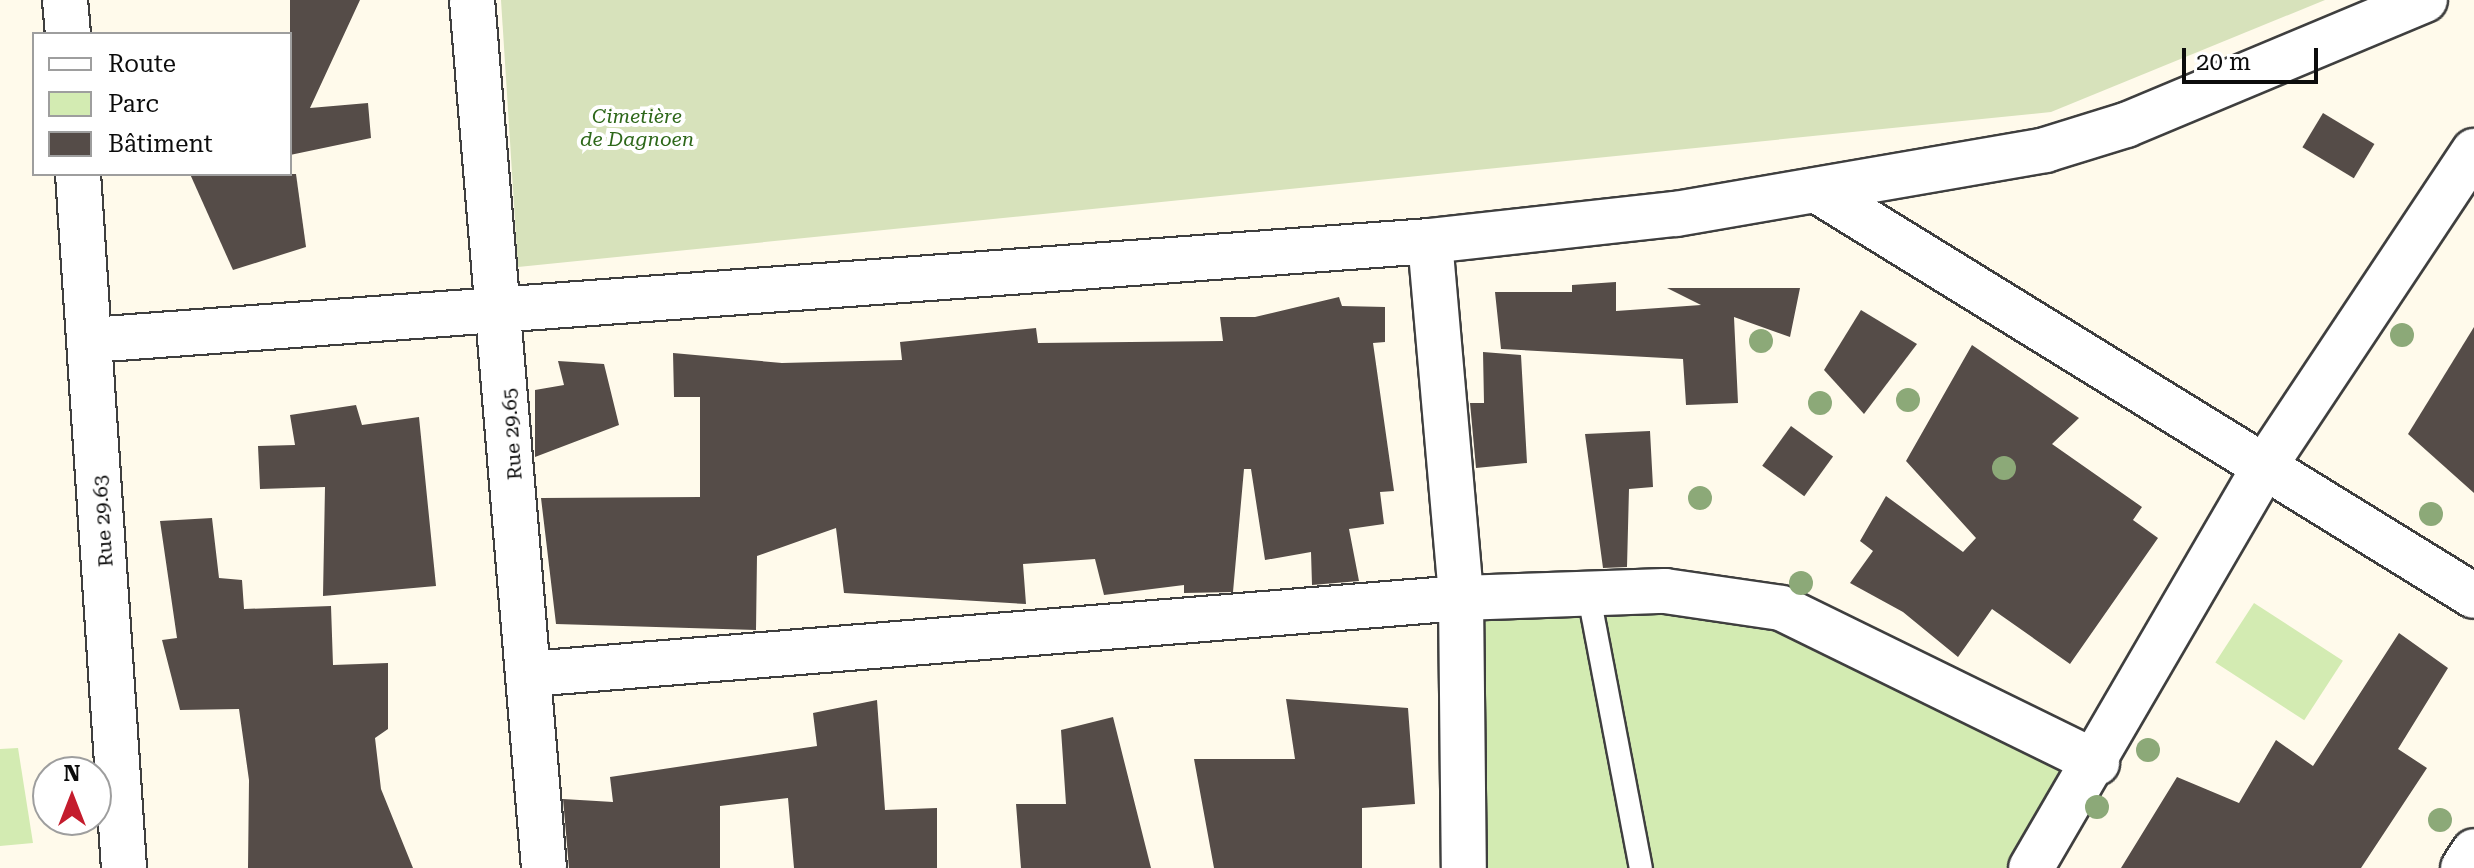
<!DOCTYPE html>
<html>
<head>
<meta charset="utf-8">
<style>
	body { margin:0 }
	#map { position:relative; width:2474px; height:868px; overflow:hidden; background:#fffaeb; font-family:"Roboto Serif",serif }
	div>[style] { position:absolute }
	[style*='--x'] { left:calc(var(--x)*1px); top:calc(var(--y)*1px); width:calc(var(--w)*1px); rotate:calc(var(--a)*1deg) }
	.green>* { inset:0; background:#d3ebb2; transform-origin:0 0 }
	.cemetery>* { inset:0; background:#d7e2bb }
	.building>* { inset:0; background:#554c48; transform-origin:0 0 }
	.roads { filter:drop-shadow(2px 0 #3f3f3f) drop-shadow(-2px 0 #3f3f3f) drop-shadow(0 2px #3f3f3f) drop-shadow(0 -2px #3f3f3f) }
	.lane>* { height:22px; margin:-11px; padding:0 11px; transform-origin:11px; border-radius:11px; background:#fff }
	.street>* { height:44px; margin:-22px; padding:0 22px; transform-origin:22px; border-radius:22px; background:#fff }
	.trees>* { width:24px; height:24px; margin:-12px; border-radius:50%; background:#8ca978 }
	span { translate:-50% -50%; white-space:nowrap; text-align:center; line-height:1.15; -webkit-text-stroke:8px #fff; paint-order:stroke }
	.park-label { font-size:20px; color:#2d6719; font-style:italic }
	.street-label { font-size:20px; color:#0c0c0c }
	.legend { position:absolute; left:32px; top:32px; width:260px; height:144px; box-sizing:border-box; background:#fff; border:2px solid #9e9e9e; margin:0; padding:10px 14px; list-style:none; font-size:24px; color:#0c0c0c }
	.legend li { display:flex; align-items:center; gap:16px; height:40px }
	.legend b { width:40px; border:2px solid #9e9e9e }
	.north { position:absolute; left:32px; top:756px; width:80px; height:80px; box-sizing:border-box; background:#fff; border:2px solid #9e9e9e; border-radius:50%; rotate:0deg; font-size:22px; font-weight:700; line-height:32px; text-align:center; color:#0c0c0c }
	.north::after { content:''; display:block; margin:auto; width:28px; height:36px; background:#c41c2d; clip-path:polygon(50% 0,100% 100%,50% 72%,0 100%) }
	.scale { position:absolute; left:2182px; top:48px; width:136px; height:36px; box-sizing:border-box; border:4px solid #0c0c0c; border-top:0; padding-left:10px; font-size:24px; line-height:28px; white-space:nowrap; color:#0c0c0c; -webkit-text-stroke:6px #fff; paint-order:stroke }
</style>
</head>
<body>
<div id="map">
	<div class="green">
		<i style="left:2254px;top:603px;width:106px;height:71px;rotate:33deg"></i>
		<i style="clip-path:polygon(1748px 609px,2079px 767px,2011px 868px,1476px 868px,1483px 610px)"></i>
		<i style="clip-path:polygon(18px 748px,33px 843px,0 846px,0 749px)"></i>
	</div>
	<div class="cemetery">
		<i style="clip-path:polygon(501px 0,2325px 0,2051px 112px,518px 267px)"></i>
	</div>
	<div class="building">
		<i style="clip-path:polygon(290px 0,360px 0,310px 108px,368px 103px,371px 138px,290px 155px)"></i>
		<i style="left:2323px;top:113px;width:60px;height:40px;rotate:31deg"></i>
		<i style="clip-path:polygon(190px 174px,296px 174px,306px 247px,233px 270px)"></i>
		<i style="clip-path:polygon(1616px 282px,1616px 311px,1701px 305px,1667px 288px,1800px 288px,1790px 337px,1734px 317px,1738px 403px,1686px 405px,1683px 359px,1501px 349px,1495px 292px,1572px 292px,1572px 285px)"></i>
		<i style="clip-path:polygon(1339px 297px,1342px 306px,1385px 307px,1385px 342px,1373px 343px,1394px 491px,1380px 492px,1384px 524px,1349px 529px,1359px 581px,1312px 585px,1311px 552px,1265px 560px,1251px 469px,1244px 469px,1233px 592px,1184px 593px,1184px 585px,1104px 595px,1095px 559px,1023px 564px,1026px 604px,844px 593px,836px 528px,757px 556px,756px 630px,556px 624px,541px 498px,700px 497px,700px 397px,674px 397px,673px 353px,782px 363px,902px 360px,900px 342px,1036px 328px,1038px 343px,1223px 341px,1220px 317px,1255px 317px)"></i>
		<i style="clip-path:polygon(1861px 310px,1917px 344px,1864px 414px,1824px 370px)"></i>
		<i style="clip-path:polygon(2474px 327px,2474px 493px,2408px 434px)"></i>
		<i style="clip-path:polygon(1972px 345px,2079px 418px,2052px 444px,2142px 507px,2133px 520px,2158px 538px,2070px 664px,1992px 609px,1958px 657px,1903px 612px,1850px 583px,1873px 551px,1860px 541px,1886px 496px,1963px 552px,1976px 538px,1906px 461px)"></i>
		<i style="clip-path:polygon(1483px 352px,1521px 355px,1527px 463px,1476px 468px,1470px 403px,1484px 403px)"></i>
		<i style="clip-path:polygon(558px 361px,604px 364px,619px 425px,535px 457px,535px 390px,564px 385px)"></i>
		<i style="clip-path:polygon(356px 405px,362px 425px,419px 417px,436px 586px,323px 596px,325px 487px,260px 489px,258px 446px,295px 445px,290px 415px)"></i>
		<i style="left:1791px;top:426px;width:52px;height:49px;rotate:36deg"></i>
		<i style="clip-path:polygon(1650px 431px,1653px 487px,1629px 489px,1627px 567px,1603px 568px,1585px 434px)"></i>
		<i style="clip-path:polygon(212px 518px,219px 578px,242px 580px,244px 609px,331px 606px,333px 665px,388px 663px,388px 729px,375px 738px,381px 789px,413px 868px,248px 868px,249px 780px,239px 709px,180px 710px,162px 640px,177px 638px,160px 521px)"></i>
		<i style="clip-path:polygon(2399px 633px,2448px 668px,2398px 749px,2427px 768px,2361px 868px,2121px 868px,2177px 777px,2239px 803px,2276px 740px,2313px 766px)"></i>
		<i style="clip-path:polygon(1286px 699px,1408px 708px,1415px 804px,1362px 808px,1362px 868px,1214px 868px,1194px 759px,1295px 759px)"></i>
		<i style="clip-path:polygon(877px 700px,885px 810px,937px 808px,937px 868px,794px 868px,788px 798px,720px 806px,720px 868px,569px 868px,563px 799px,613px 802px,610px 777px,817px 746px,813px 713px)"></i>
		<i style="clip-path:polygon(1113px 717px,1151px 868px,1021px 868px,1016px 804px,1066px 804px,1061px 730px)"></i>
	</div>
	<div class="roads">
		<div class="lane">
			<i style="--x:1588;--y:591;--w:282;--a:79.2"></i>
		</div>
		<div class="street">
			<i style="--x:65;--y:0;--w:34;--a:85"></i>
			<i style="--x:472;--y:0;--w:871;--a:85.26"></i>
			<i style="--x:78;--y:174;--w:696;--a:86.21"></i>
			<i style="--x:1821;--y:193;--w:767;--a:31.68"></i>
			<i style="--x:1430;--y:241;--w:358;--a:85"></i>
			<i style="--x:1461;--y:598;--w:270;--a:89.4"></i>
			<i style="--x:91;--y:340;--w:1343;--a:-4.23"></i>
			<i style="--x:1430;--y:241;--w:247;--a:-6.3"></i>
			<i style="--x:1676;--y:214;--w:375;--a:-9.8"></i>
			<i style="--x:2045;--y:150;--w:85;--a:-17.2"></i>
			<i style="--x:2126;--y:125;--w:324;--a:-22.7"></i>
			<i style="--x:530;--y:674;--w:934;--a:-4.67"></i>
			<i style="--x:1461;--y:598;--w:204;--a:-2"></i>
			<i style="--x:1665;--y:591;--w:117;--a:8.3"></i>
			<i style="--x:1781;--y:608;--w:352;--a:26.1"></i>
			<i style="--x:2031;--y:868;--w:467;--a:-59.8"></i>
			<i style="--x:2266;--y:464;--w:376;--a:-56.4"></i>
			<i style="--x:2463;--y:868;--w:20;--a:-57"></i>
		</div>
	</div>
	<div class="trees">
		<i style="left:2402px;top:335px"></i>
		<i style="left:1761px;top:341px"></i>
		<i style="left:1908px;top:400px"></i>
		<i style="left:1820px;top:403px"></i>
		<i style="left:2004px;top:468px"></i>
		<i style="left:1700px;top:498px"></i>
		<i style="left:2431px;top:514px"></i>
		<i style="left:1801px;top:583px"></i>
		<i style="left:2148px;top:750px"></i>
		<i style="left:2097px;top:807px"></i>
		<i style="left:2440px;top:820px"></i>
	</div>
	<div class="park-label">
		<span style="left:637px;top:128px">Cimetière<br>de Dagnoen</span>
	</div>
	<div class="street-label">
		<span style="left:512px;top:434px;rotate:-94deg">Rue 29.65</span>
		<span style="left:103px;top:521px;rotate:-94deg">Rue 29.63</span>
	</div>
	<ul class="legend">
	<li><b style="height:10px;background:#fff"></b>Route</li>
	<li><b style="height:22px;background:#d3ebb2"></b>Parc</li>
	<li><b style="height:22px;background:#554c48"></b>Bâtiment</li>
	</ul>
	<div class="north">N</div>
	<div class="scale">20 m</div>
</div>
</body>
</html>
